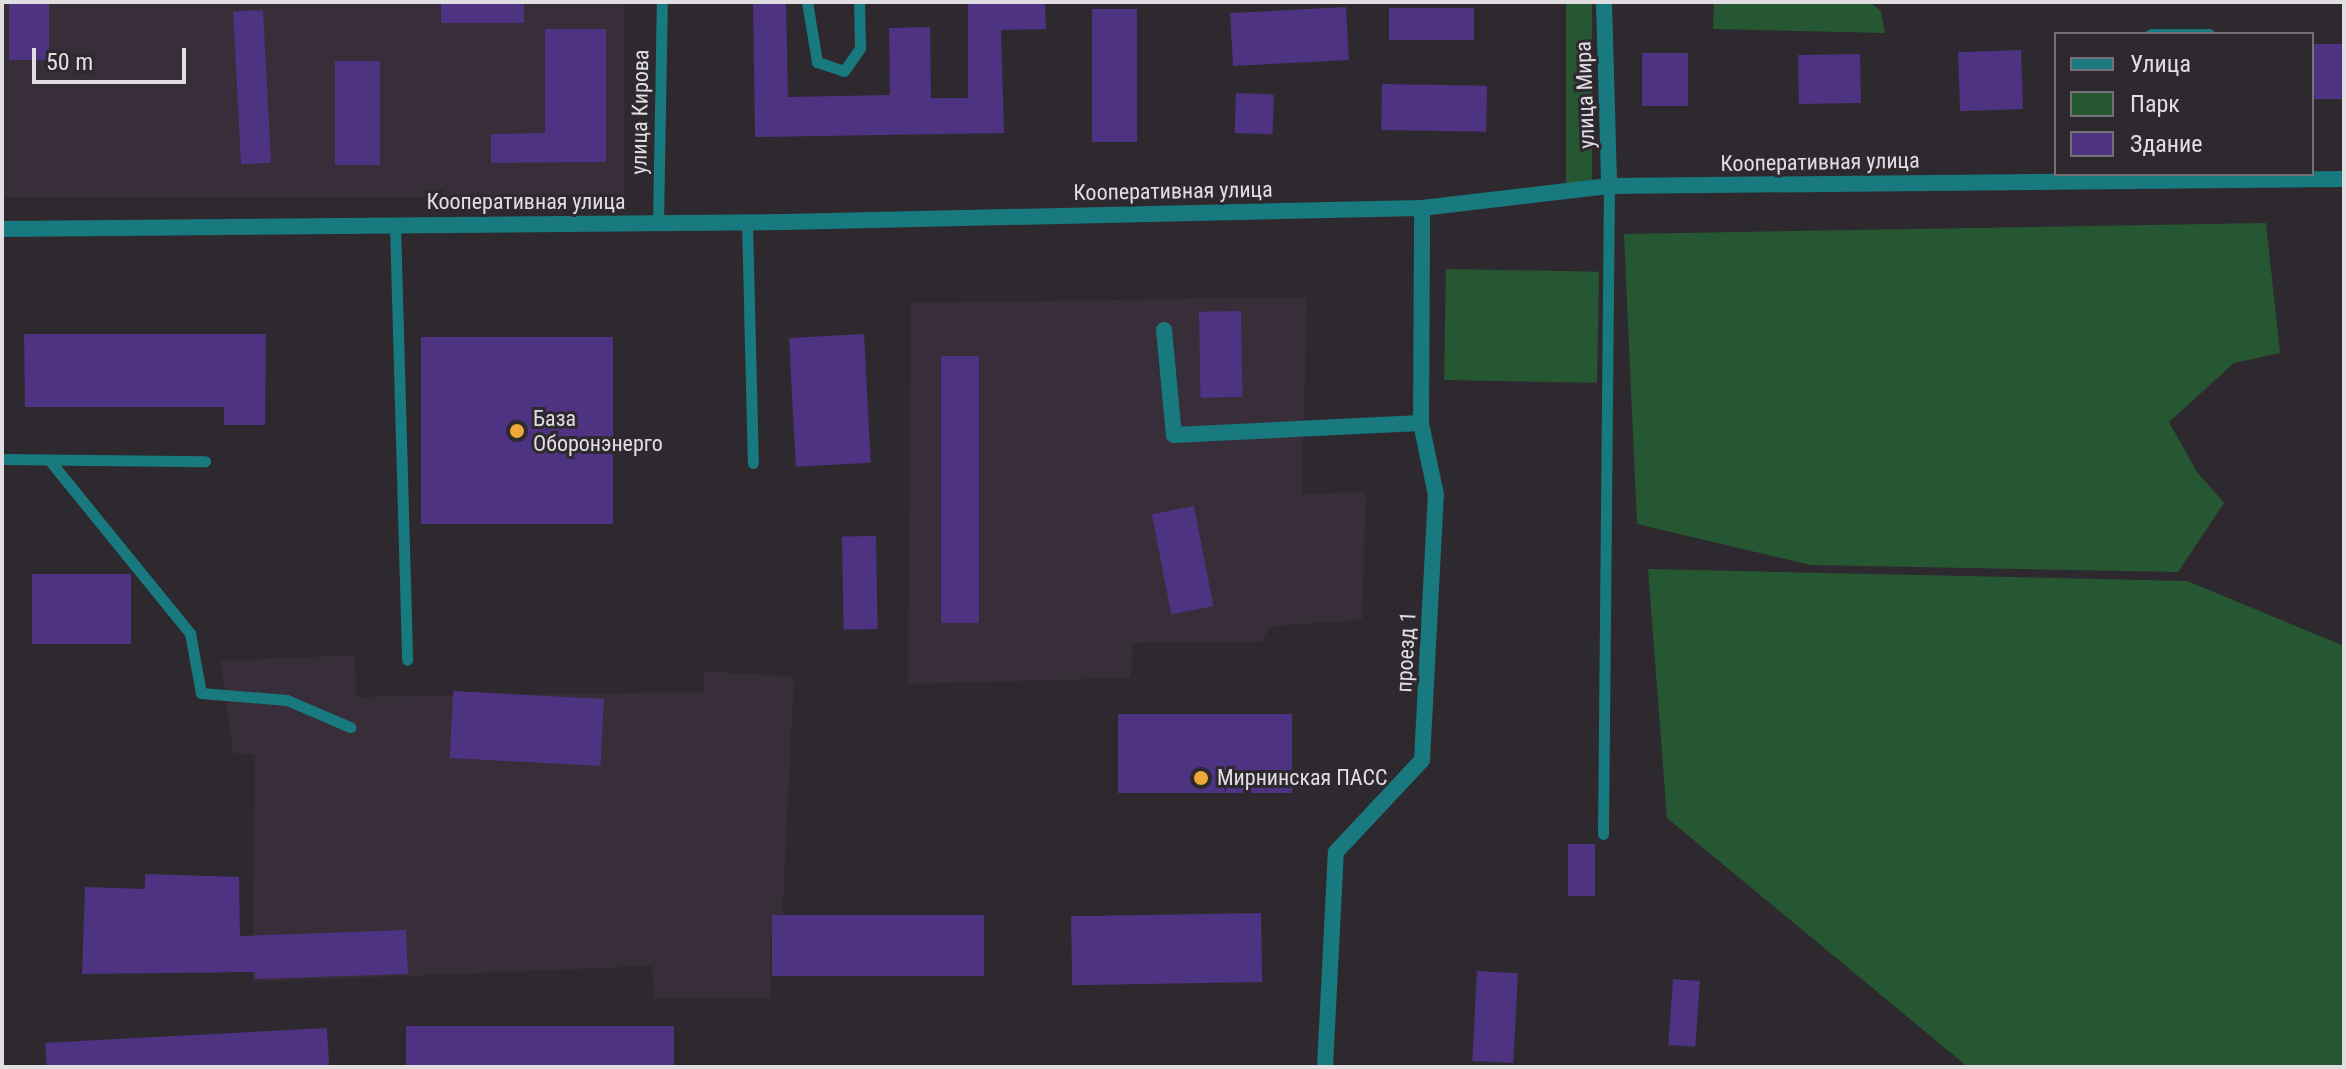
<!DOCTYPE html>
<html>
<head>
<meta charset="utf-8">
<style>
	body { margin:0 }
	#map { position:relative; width:2346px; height:1069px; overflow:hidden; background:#2e292e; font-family:"Roboto Condensed",sans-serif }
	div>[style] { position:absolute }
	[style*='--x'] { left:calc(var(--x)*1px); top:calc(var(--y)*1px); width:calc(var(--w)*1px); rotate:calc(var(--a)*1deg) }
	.built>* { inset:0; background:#372e39; transform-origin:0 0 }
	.green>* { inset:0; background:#265733; transform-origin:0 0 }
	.building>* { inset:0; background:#4d3381; transform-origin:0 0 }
	.service>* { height:11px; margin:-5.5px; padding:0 5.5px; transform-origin:5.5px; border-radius:5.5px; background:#18797e }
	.minor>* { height:16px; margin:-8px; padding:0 8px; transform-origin:8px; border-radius:8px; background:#18797e }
	.tertiary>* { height:16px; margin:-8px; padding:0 8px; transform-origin:8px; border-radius:8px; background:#18797e }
	.dots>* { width:22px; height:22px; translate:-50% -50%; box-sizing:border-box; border:4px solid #2e292e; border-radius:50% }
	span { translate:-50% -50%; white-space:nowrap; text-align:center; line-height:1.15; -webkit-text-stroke:6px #2e292e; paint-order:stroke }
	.street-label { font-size:22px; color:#e1dee2 }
	.poi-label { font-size:22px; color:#e1dee2 }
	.left { translate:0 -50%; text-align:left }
	.frame { position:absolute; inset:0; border:4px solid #e1dee2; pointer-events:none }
	.legend { position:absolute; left:2054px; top:32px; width:260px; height:144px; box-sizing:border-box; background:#2e292e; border:2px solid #767176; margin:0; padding:10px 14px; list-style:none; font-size:24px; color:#e1dee2 }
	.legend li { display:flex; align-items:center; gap:16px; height:40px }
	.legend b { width:40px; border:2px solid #767176 }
	.scale { position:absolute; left:32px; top:48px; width:154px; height:36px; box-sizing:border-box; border:4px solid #e1dee2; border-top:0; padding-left:10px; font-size:24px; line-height:28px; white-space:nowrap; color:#e1dee2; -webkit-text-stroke:6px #2e292e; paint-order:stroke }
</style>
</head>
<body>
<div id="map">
	<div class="built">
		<i style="left:2px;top:2px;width:622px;height:195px"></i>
		<i style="clip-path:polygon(1307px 297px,1302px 494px,1366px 492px,1362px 620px,1271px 626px,1261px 642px,1133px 643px,1131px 678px,908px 684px,911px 303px)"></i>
		<i style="clip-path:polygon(355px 655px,356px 697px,703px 692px,704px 671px,794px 677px,782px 922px,779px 932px,770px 936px,771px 998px,654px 998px,652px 966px,252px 982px,255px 755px,233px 753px,221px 661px)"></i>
	</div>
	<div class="green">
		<i style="left:1566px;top:2px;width:26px;height:190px"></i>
		<i style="clip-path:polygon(1714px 2px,1870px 2px,1881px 11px,1885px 33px,1713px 29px)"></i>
		<i style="clip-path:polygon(2266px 223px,2280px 353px,2234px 363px,2169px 422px,2197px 472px,2224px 503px,2178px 572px,1811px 565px,1637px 524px,1624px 234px)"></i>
		<i style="left:1446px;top:269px;width:153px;height:111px;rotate:1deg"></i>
		<i style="clip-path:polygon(1648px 569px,2187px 581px,2344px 646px,2344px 1067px,1968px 1067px,1667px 818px)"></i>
	</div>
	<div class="building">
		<i style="left:9px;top:2px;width:40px;height:58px"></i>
		<i style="left:441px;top:2px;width:83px;height:21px"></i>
		<i style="clip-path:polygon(753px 2px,786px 2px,788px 97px,890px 95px,889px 28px,930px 27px,931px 98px,968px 98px,968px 2px,1045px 2px,1046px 29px,1001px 30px,1004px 133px,755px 137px)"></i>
		<i style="left:1346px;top:7px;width:53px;height:116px;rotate:87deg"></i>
		<i style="left:1474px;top:8px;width:32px;height:85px;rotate:90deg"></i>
		<i style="left:1137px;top:9px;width:133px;height:45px;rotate:90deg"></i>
		<i style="left:263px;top:10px;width:153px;height:30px;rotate:87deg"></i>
		<i style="clip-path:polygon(545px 29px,606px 29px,606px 162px,491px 163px,491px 134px,545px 133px)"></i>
		<i style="left:2312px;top:44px;width:32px;height:55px"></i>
		<i style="left:2021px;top:50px;width:59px;height:63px;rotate:88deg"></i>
		<i style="left:1642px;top:53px;width:46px;height:53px"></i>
		<i style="left:1860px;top:54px;width:49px;height:62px;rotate:89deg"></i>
		<i style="left:335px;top:61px;width:45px;height:104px"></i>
		<i style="left:1382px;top:84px;width:105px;height:46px;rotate:1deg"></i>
		<i style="left:1236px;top:93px;width:38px;height:40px;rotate:2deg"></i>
		<i style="left:1241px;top:311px;width:86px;height:42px;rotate:89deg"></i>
		<i style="clip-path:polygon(24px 334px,266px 334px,265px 425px,224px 425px,224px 407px,25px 407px)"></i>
		<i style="left:864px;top:334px;width:129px;height:75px;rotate:87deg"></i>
		<i style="left:613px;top:337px;width:187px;height:192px;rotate:90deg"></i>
		<i style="left:941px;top:356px;width:38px;height:267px"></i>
		<i style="left:1194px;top:506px;width:102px;height:43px;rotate:79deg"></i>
		<i style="left:876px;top:536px;width:93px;height:34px;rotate:89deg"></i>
		<i style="left:32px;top:574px;width:99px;height:70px"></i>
		<i style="left:604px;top:699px;width:67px;height:151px;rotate:93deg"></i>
		<i style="left:1118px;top:714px;width:174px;height:79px"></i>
		<i style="left:1568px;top:844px;width:27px;height:52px"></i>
		<i style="clip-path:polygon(145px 874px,239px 877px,240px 936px,406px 930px,408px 974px,255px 979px,255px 972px,82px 974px,85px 887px,145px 889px)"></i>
		<i style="left:1261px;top:913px;width:69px;height:190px;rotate:89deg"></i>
		<i style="left:984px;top:915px;width:61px;height:212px;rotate:90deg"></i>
		<i style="left:1477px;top:971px;width:41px;height:90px;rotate:3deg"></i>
		<i style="left:1673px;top:979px;width:27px;height:66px;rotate:4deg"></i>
		<i style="left:406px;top:1026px;width:268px;height:41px"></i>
		<i style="left:327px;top:1028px;width:39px;height:282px;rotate:87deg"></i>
	</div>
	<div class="service">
		<i style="--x:807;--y:2;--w:61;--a:80.5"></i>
		<i style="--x:817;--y:62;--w:28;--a:18"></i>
		<i style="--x:844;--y:71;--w:28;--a:-55"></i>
		<i style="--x:860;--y:48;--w:46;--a:-91.2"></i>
		<i style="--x:2151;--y:34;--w:58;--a:0"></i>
		<i style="--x:747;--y:222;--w:241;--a:88.6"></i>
		<i style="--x:658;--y:223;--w:221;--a:-89"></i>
		<i style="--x:395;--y:225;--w:435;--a:88.4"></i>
		<i style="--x:2;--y:459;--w:203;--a:0.6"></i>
		<i style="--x:50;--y:461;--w:222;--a:50.9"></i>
		<i style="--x:190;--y:633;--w:61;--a:79.6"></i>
		<i style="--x:201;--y:693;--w:86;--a:4.7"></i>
		<i style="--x:287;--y:700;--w:69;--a:23.2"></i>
		<i style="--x:1603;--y:834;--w:648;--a:-89.47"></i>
	</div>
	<div class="minor">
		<i style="--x:2;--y:229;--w:782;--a:-0.51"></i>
		<i style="--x:784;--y:222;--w:638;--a:-1.26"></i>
		<i style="--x:1422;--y:208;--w:188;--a:-6.7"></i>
		<i style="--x:1609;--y:186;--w:735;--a:-0.55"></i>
		<i style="--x:1164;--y:330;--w:105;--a:84.6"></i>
		<i style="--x:1174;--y:435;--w:247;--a:-2.8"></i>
		<i style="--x:1325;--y:1067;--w:215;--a:-87.1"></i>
		<i style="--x:1336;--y:852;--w:126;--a:-46.9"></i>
		<i style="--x:1422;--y:760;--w:265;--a:-87"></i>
		<i style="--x:1436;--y:495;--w:74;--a:-101.8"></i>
		<i style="--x:1421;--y:423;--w:215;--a:-89.7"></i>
	</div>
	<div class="tertiary">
		<i style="--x:1604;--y:2;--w:184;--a:88.4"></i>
	</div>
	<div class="dots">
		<i style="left:517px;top:431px;background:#eda83b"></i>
		<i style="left:1201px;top:778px;background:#eda83b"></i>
	</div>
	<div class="street-label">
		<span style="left:1585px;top:95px;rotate:-92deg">улица Мира</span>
		<span style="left:640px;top:112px;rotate:-89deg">улица Кирова</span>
		<span style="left:1820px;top:162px;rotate:-1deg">Кооперативная улица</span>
		<span style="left:1173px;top:191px;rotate:-1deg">Кооперативная улица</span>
		<span style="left:526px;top:202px">Кооперативная улица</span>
		<span style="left:1406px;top:652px;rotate:-87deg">проезд 1</span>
	</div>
	<div class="poi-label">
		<span class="left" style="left:533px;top:431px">База<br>Оборонэнерго</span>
		<span class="left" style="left:1217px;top:778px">Мирнинская ПАСС</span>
	</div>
	<div class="frame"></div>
	<ul class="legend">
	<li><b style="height:10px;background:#18797e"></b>Улица</li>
	<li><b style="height:22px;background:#265733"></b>Парк</li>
	<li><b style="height:22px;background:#4d3381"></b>Здание</li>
	</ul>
	<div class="scale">50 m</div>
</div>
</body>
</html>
